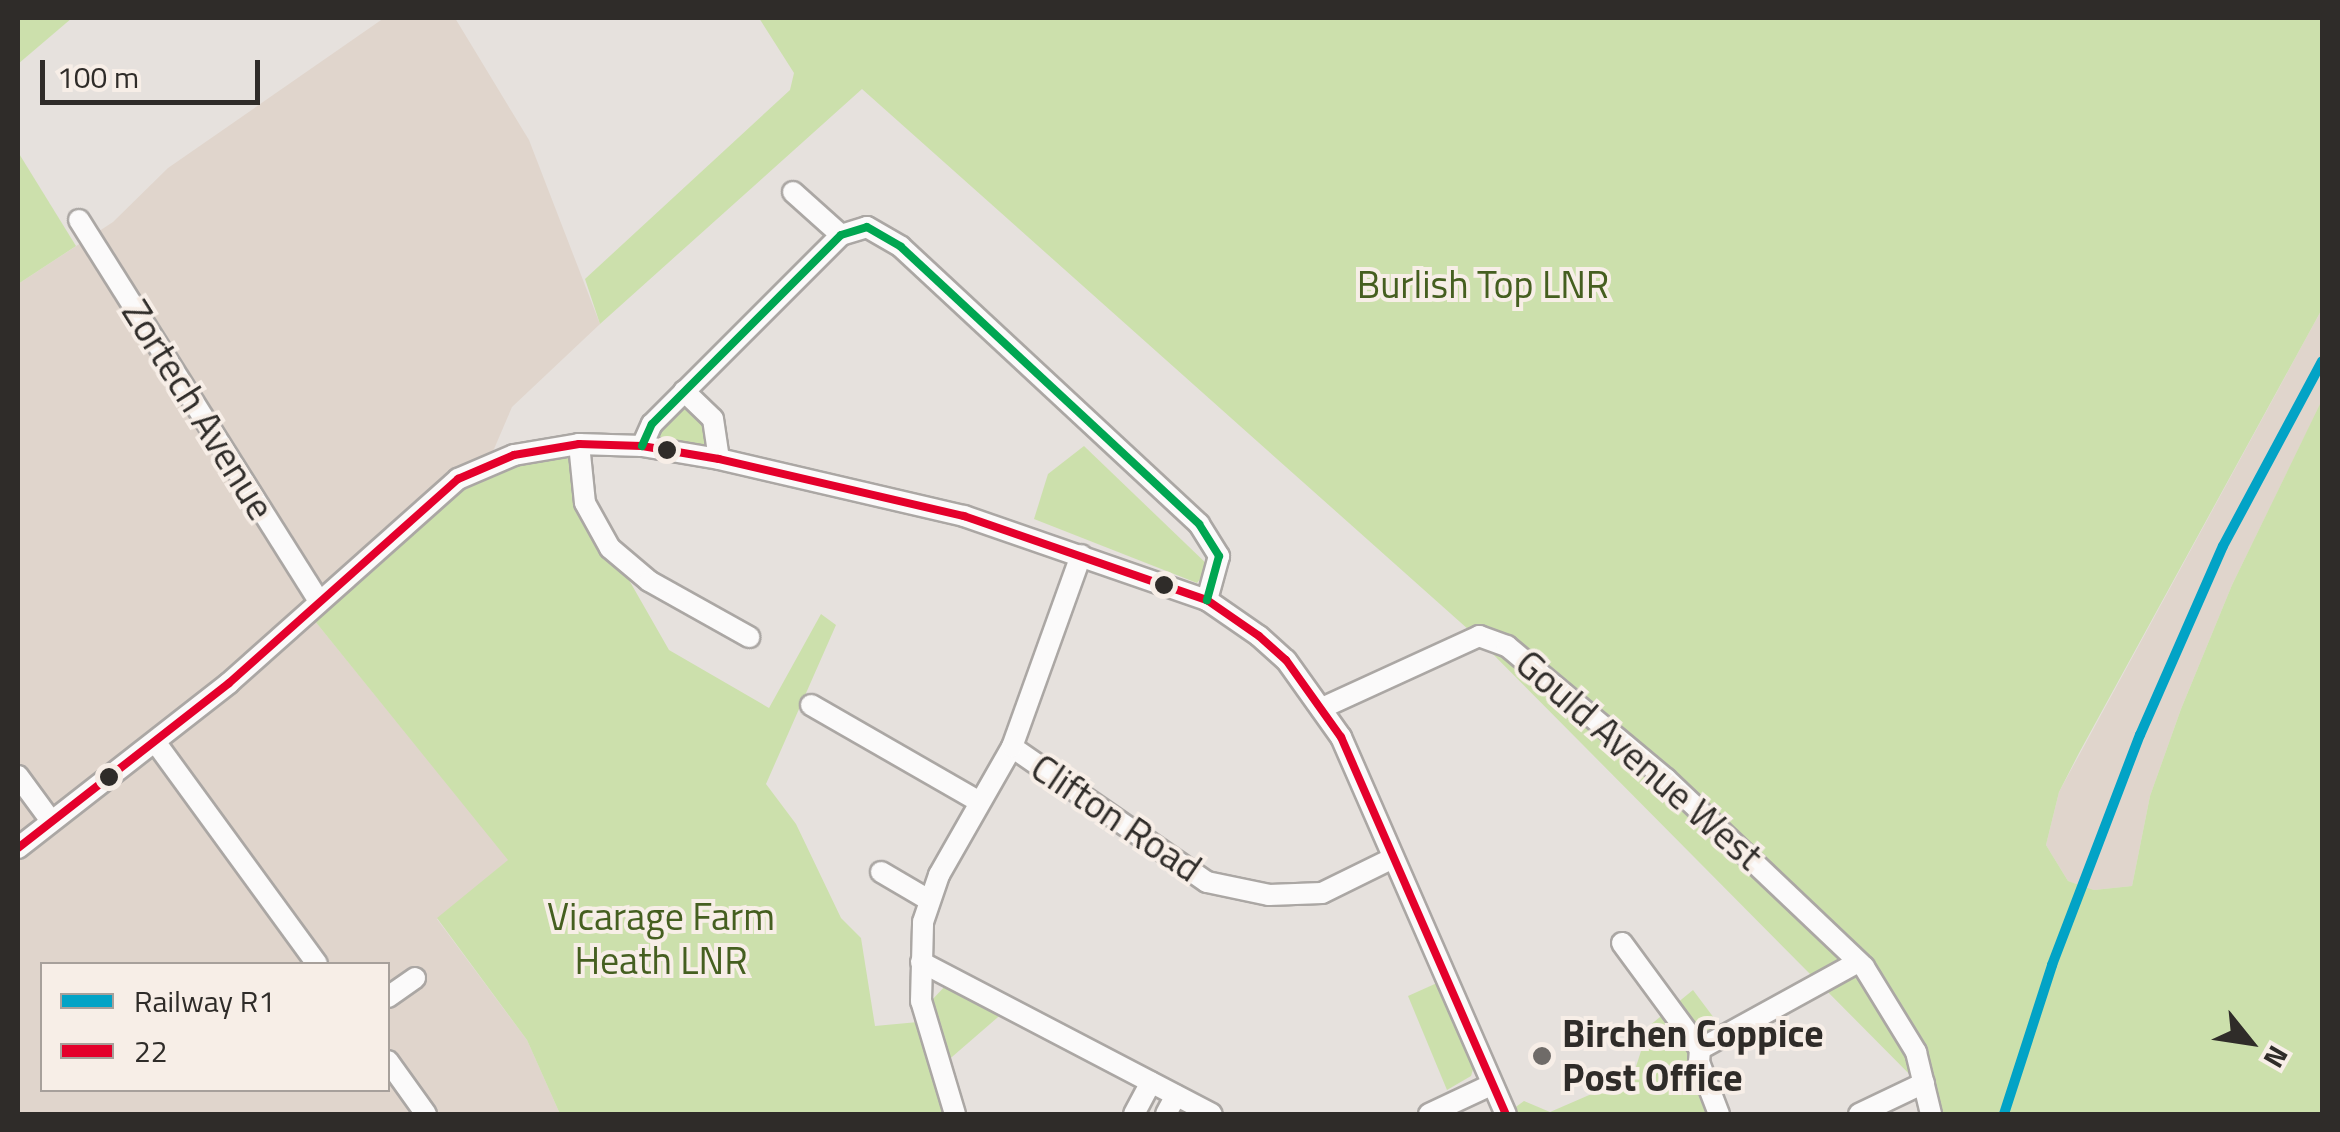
<!DOCTYPE html>
<html>
<head>
<meta charset="utf-8">
<style>
	body { margin:0 }
	#map { position:relative; width:2340px; height:1132px; overflow:hidden; background:#e6e1dd; font-family:"Titillium Web",sans-serif }
	div>[style] { position:absolute }
	[style*='--x'] { left:calc(var(--x)*1px); top:calc(var(--y)*1px); width:calc(var(--w)*1px); rotate:calc(var(--a)*1deg) }
	.built>* { inset:0; background:#e0d5cc }
	.green>* { inset:0; background:#cce0ac }
	.roads { filter:drop-shadow(2px 0 #aba7a4) drop-shadow(-2px 0 #aba7a4) drop-shadow(0 2px #aba7a4) drop-shadow(0 -2px #aba7a4) }
	.minor>* { height:20px; margin:-10px; padding:0 10px; transform-origin:10px; border-radius:10px; background:#fbfafa }
	.bus-1>* { height:8px; margin:-4px; padding:0 4px; transform-origin:4px; border-radius:4px; background:#e4002b }
	.bus-2>* { height:8px; margin:-4px; padding:0 4px; transform-origin:4px; border-radius:4px; background:#00a651 }
	.rail-1>* { height:10px; margin:-5px; padding:0 5px; transform-origin:5px; border-radius:5px; background:#02a3c6 }
	.dots>* { width:28px; height:28px; translate:-50% -50%; box-sizing:border-box; border:5px solid #f7eee7; border-radius:50% }
	span { translate:-50% -50%; white-space:nowrap; text-align:center; line-height:1.15; -webkit-text-stroke:8px #f7eee7; paint-order:stroke }
	.park-label { font-size:38px; color:#455f20 }
	.street-label { font-size:38px; color:#2f2c29 }
	.poi-label { font-size:38px; color:#2f2c29; font-weight:700 }
	.left { translate:0 -50%; text-align:left }
	.frame { position:absolute; inset:0; border:20px solid #2f2c29; pointer-events:none }
	.legend { position:absolute; left:40px; top:962px; width:350px; height:130px; box-sizing:border-box; background:#f7eee7; border:2px solid #a7a09b; margin:0; padding:12px 18px; list-style:none; font-size:30px; color:#2f2c29 }
	.legend li { display:flex; align-items:center; gap:20px; height:50px }
	.legend b { width:50px; border:2px solid #a7a09b }
	.north { position:absolute; left:2200px; top:992px; width:100px; height:100px; -webkit-text-stroke:8px #f7eee7; paint-order:stroke; rotate:120deg; font-size:28px; font-weight:700; line-height:40px; text-align:center; color:#2f2c29 }
	.north::after { content:''; display:block; margin:auto; width:35px; height:45px; background:#2f2c29; clip-path:polygon(50% 0,100% 100%,50% 72%,0 100%) }
	.scale { position:absolute; left:40px; top:60px; width:220px; height:45px; box-sizing:border-box; border:5px solid #2f2c29; border-top:0; padding-left:12px; font-size:30px; line-height:35px; white-space:nowrap; color:#2f2c29; -webkit-text-stroke:8px #f7eee7; paint-order:stroke }
</style>
</head>
<body>
<div id="map">
	<div class="built">
		<i style="clip-path:polygon(evenodd,384px 18px,455px 18px,529px 140px,600px 324px,512px 407px,488px 463px,306px 610px,509px 860px,437px 919px,527px 1040px,560px 1114px,18px 1114px,18px 284px,113px 222px,168px 168px,384px 18px,42px 964px,388px 964px,388px 1090px,42px 1090px,42px 964px)"></i>
		<i style="clip-path:polygon(2322px 309px,2322px 401px,2232px 585px,2181px 709px,2150px 796px,2132px 886px,2094px 890px,2068px 881px,2046px 845px,2059px 792px)"></i>
	</div>
	<div class="green">
		<i style="clip-path:polygon(18px 18px,72px 18px,18px 64px)"></i>
		<i style="clip-path:polygon(759px 18px,2322px 18px,2322px 309px,2079px 753px,2059px 792px,2046px 845px,2068px 881px,2094px 890px,2132px 886px,2150px 796px,2181px 709px,2232px 585px,2322px 400px,2322px 1114px,1935px 1114px,1932px 1097px,1469px 630px,862px 89px,600px 324px,585px 279px,790px 90px,794px 73px)"></i>
		<i style="clip-path:polygon(18px 152px,76px 246px,18px 284px)"></i>
		<i style="clip-path:polygon(684px 391px,698px 401px,719px 459px,645px 446px)"></i>
		<i style="clip-path:polygon(579px 444px,585px 503px,669px 650px,769px 708px,821px 614px,836px 625px,766px 784px,796px 824px,841px 918px,861px 938px,875px 1026px,918px 1022px,954px 1114px,560px 1114px,527px 1040px,437px 918px,508px 860px,306px 610px,458px 479px)"></i>
		<i style="clip-path:polygon(1084px 446px,1210px 567px,1197px 583px,1034px 519px,1048px 474px)"></i>
		<i style="clip-path:polygon(948px 983px,1005px 1011px,945px 1063px,930px 1002px)"></i>
		<i style="clip-path:polygon(1437px 983px,1474px 1066px,1471px 1076px,1447px 1090px,1408px 996px)"></i>
		<i style="clip-path:polygon(1693px 990px,1726px 1034px,1700px 1049px,1719px 1114px,1506px 1114px,1524px 1101px,1550px 1112px,1633px 1076px,1649px 1026px)"></i>
	</div>
	<div class="roads">
		<div class="minor">
			<i style="--x:793;--y:192;--w:64;--a:41.9"></i>
			<i style="--x:79;--y:220;--w:449;--a:57.8"></i>
			<i style="--x:684;--y:391;--w:40;--a:44"></i>
			<i style="--x:713;--y:419;--w:40;--a:81.5"></i>
			<i style="--x:579;--y:444;--w:59;--a:84.2"></i>
			<i style="--x:585;--y:503;--w:51;--a:60.9"></i>
			<i style="--x:610;--y:548;--w:51;--a:40.2"></i>
			<i style="--x:649;--y:581;--w:115;--a:29.2"></i>
			<i style="--x:642;--y:446;--w:24;--a:-66"></i>
			<i style="--x:652;--y:424;--w:267;--a:-45"></i>
			<i style="--x:841;--y:235;--w:27;--a:-17"></i>
			<i style="--x:867;--y:227;--w:39;--a:30"></i>
			<i style="--x:901;--y:247;--w:407;--a:42.9"></i>
			<i style="--x:1199;--y:524;--w:38;--a:58"></i>
			<i style="--x:1219;--y:556;--w:46;--a:105.3"></i>
			<i style="--x:811;--y:705;--w:193;--a:29.9"></i>
			<i style="--x:1322;--y:708;--w:173;--a:-24.6"></i>
			<i style="--x:1479;--y:636;--w:30;--a:20"></i>
			<i style="--x:1507;--y:646;--w:207;--a:39.9"></i>
			<i style="--x:1666;--y:779;--w:273;--a:43.5"></i>
			<i style="--x:1864;--y:967;--w:100;--a:58.5"></i>
			<i style="--x:1916;--y:1052;--w:64;--a:76.4"></i>
			<i style="--x:156;--y:743;--w:273;--a:53.9"></i>
			<i style="--x:1012;--y:747;--w:237;--a:34.7"></i>
			<i style="--x:1207;--y:882;--w:63;--a:11.8"></i>
			<i style="--x:1269;--y:895;--w:53;--a:-2.2"></i>
			<i style="--x:1322;--y:893;--w:79;--a:-26.2"></i>
			<i style="--x:18;--y:776;--w:56;--a:53.7"></i>
			<i style="--x:18;--y:848;--w:268;--a:-38"></i>
			<i style="--x:229;--y:683;--w:307;--a:-41.7"></i>
			<i style="--x:458;--y:479;--w:61;--a:-23.2"></i>
			<i style="--x:514;--y:455;--w:66;--a:-9.6"></i>
			<i style="--x:579;--y:444;--w:63;--a:1.8"></i>
			<i style="--x:642;--y:446;--w:78;--a:9.6"></i>
			<i style="--x:719;--y:459;--w:252;--a:13.1"></i>
			<i style="--x:964;--y:516;--w:257;--a:19.1"></i>
			<i style="--x:1207;--y:600;--w:63;--a:34.7"></i>
			<i style="--x:1259;--y:636;--w:36;--a:42"></i>
			<i style="--x:1286;--y:660;--w:95;--a:54.5"></i>
			<i style="--x:1341;--y:737;--w:412;--a:66.4"></i>
			<i style="--x:881;--y:872;--w:56;--a:30.3"></i>
			<i style="--x:1622;--y:943;--w:132;--a:53.7"></i>
			<i style="--x:1700;--y:1049;--w:13;--a:94"></i>
			<i style="--x:1699;--y:1062;--w:56;--a:69"></i>
			<i style="--x:921;--y:962;--w:328;--a:27.6"></i>
			<i style="--x:388;--y:997;--w:33;--a:-35"></i>
			<i style="--x:1700;--y:1049;--w:180;--a:-28.8"></i>
			<i style="--x:388;--y:1061;--w:65;--a:54.4"></i>
			<i style="--x:955;--y:1114;--w:118;--a:-106.7"></i>
			<i style="--x:921;--y:1001;--w:79;--a:-88.5"></i>
			<i style="--x:923;--y:922;--w:50;--a:-71.2"></i>
			<i style="--x:939;--y:875;--w:147;--a:-60.3"></i>
			<i style="--x:1012;--y:747;--w:204;--a:-70.2"></i>
			<i style="--x:1134;--y:1114;--w:36;--a:-62"></i>
			<i style="--x:1166;--y:1114;--w:21;--a:-62"></i>
			<i style="--x:1429;--y:1114;--w:68;--a:-25.1"></i>
			<i style="--x:1859;--y:1114;--w:72;--a:-25.5"></i>
		</div>
	</div>
	<div class="bus-1">
		<i style="--x:18;--y:848;--w:268;--a:-38"></i>
		<i style="--x:229;--y:683;--w:307;--a:-41.7"></i>
		<i style="--x:458;--y:479;--w:61;--a:-23.2"></i>
		<i style="--x:514;--y:455;--w:66;--a:-9.6"></i>
		<i style="--x:579;--y:444;--w:63;--a:1.8"></i>
		<i style="--x:642;--y:446;--w:78;--a:9.6"></i>
		<i style="--x:719;--y:459;--w:252;--a:13.1"></i>
		<i style="--x:964;--y:516;--w:257;--a:19.1"></i>
		<i style="--x:1207;--y:600;--w:63;--a:34.7"></i>
		<i style="--x:1259;--y:636;--w:36;--a:42"></i>
		<i style="--x:1286;--y:660;--w:95;--a:54.5"></i>
		<i style="--x:1341;--y:737;--w:412;--a:66.4"></i>
	</div>
	<div class="bus-2">
		<i style="--x:642;--y:446;--w:24;--a:-66"></i>
		<i style="--x:652;--y:424;--w:267;--a:-45"></i>
		<i style="--x:841;--y:235;--w:27;--a:-17"></i>
		<i style="--x:867;--y:227;--w:39;--a:30"></i>
		<i style="--x:901;--y:247;--w:407;--a:42.9"></i>
		<i style="--x:1199;--y:524;--w:38;--a:58"></i>
		<i style="--x:1219;--y:556;--w:46;--a:105.3"></i>
	</div>
	<div class="rail-1">
		<i style="--x:2004;--y:1114;--w:157;--a:-72.1"></i>
		<i style="--x:2052;--y:965;--w:246;--a:-69.1"></i>
		<i style="--x:2140;--y:735;--w:206;--a:-66.3"></i>
		<i style="--x:2223;--y:546;--w:210;--a:-61.8"></i>
	</div>
	<div class="dots">
		<i style="left:667px;top:450px;background:#2f2c29"></i>
		<i style="left:1164px;top:585px;background:#2f2c29"></i>
		<i style="left:109px;top:777px;background:#2f2c29"></i>
		<i style="left:1542px;top:1056px;background:#6f6b68"></i>
	</div>
	<div class="park-label">
		<span style="left:1483px;top:285px">Burlish Top LNR</span>
		<span style="left:661px;top:939px">Vicarage Farm<br>Heath LNR</span>
	</div>
	<div class="street-label">
		<span style="left:198px;top:410px;rotate:58deg">Zortech Avenue</span>
		<span style="left:1639px;top:760px;rotate:41deg">Gould Avenue West</span>
		<span style="left:1116px;top:818px;rotate:34deg">Clifton Road</span>
	</div>
	<div class="poi-label">
		<span class="left" style="left:1562px;top:1056px">Birchen Coppice<br>Post Office</span>
	</div>
	<div class="frame"></div>
	<ul class="legend">
	<li><b style="height:12px;background:#02a3c6"></b>Railway R1</li>
	<li><b style="height:12px;background:#e4002b"></b>22</li>
	</ul>
	<div class="north">N</div>
	<div class="scale">100 m</div>
</div>
</body>
</html>
